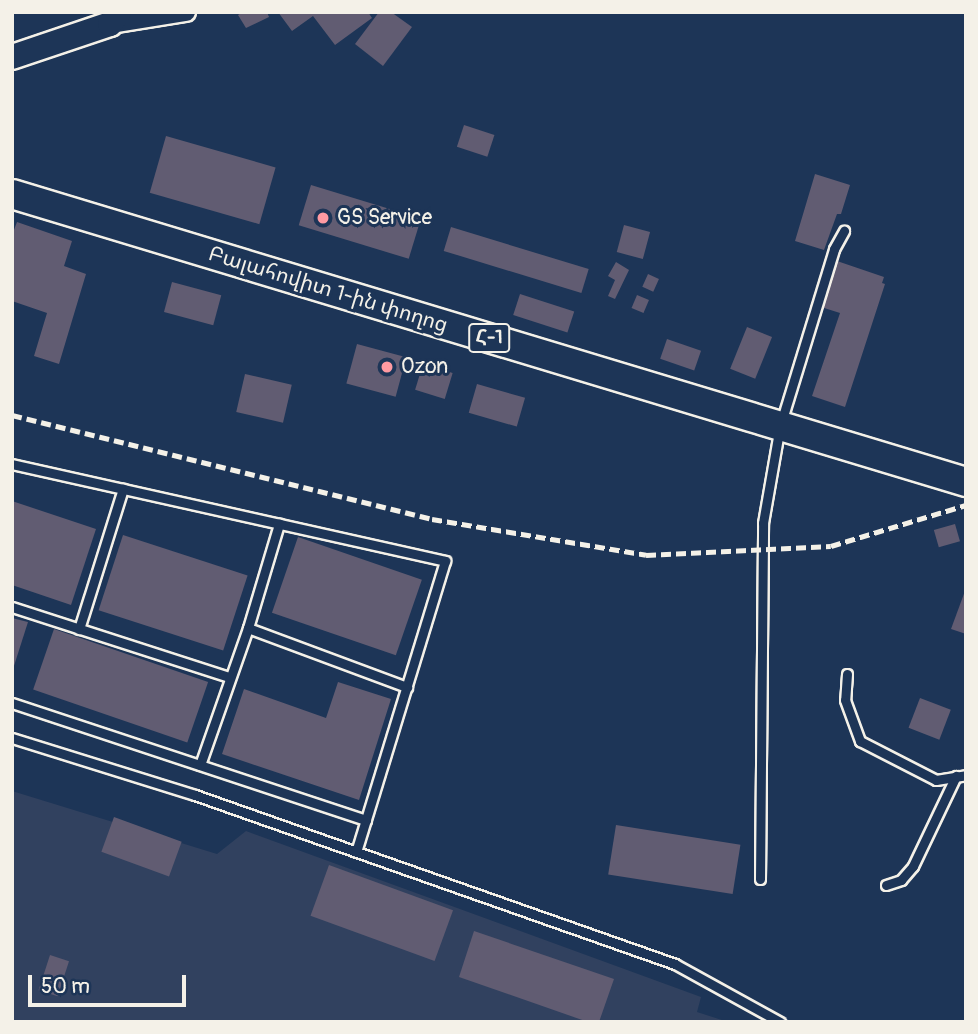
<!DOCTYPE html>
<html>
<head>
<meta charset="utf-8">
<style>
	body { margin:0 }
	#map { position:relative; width:978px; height:1034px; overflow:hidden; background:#1d3557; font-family:Pangolin,"Noto Sans Armenian",sans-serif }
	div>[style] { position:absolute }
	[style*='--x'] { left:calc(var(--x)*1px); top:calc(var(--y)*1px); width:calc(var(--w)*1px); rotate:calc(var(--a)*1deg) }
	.built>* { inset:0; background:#31415f }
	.building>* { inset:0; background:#615c72; transform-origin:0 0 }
	.roads { filter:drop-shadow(2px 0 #f4f1e8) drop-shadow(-2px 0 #f4f1e8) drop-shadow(0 2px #f4f1e8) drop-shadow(0 -2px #f4f1e8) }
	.lane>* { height:9px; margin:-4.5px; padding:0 4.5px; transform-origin:4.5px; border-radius:4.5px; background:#1d3557 }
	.street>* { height:18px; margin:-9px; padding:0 9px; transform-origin:9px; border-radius:9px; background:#1d3557 }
	.secondary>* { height:24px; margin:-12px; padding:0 12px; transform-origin:12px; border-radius:12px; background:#1d3557 }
	.primary>* { height:28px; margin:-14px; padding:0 14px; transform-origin:14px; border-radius:14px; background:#1d3557 }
	.rail>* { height:5px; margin-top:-2.5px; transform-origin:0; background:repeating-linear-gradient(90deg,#f4f1e8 0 10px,transparent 0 15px) }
	.dots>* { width:19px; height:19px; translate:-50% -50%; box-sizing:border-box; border:4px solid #1d3557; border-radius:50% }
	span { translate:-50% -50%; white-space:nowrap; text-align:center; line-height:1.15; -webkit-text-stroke:6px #1d3557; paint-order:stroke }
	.shield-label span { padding:2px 5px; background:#1d3557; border:2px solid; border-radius:5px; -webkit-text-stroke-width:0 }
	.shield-label { font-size:19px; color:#f4f1e8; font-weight:700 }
	.poi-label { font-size:21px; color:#f4f1e8 }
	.left { translate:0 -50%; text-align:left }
	.street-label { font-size:21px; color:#f4f1e8 }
	.frame { position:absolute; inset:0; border:14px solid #f4f1e8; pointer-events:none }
	.scale { position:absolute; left:28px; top:975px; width:158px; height:32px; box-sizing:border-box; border:4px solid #f4f1e8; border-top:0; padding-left:9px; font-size:21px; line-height:24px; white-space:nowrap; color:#f4f1e8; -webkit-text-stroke:5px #1d3557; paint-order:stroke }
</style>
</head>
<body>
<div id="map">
	<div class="built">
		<i style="clip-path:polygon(12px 791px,217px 854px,246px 831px,701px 997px,697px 1012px,728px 1022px,12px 1022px)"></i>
	</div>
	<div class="building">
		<i style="clip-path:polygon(243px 12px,267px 12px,269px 17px,246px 28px,238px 15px)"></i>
		<i style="clip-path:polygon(278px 12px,368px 12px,372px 18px,335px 45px,313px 16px,292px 31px)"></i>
		<i style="clip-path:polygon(379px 12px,391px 12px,412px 27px,383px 66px,355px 44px)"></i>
		<i style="left:464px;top:125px;width:32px;height:23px;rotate:18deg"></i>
		<i style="left:166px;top:136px;width:114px;height:59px;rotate:16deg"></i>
		<i style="clip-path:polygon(815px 174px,850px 185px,841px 214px,837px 214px,824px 250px,795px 241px)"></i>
		<i style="left:311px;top:185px;width:115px;height:42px;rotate:17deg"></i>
		<i style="clip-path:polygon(17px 222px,72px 241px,64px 266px,86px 274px,59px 364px,34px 356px,47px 313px,12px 301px,12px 235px)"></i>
		<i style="left:624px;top:225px;width:27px;height:28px;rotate:15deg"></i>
		<i style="left:451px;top:227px;width:144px;height:25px;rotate:17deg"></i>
		<i style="clip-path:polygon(837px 261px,884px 277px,882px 283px,885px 284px,845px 407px,812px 396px,840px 313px,821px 307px)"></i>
		<i style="clip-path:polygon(616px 262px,629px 270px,615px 299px,608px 296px,615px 280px,608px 276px)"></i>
		<i style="left:648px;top:274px;width:12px;height:14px;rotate:24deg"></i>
		<i style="left:172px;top:282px;width:51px;height:31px;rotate:15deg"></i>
		<i style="left:520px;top:294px;width:57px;height:22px;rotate:18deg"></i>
		<i style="left:637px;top:295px;width:13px;height:14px;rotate:23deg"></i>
		<i style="left:747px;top:327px;width:27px;height:45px;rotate:22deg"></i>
		<i style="left:667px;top:339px;width:36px;height:21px;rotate:19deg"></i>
		<i style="left:357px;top:344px;width:51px;height:41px;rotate:15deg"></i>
		<i style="left:423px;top:364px;width:31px;height:27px;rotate:17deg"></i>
		<i style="left:245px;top:374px;width:48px;height:39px;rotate:13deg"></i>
		<i style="left:477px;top:384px;width:50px;height:30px;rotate:16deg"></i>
		<i style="clip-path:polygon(12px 501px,96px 529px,71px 605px,12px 585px)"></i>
		<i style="left:955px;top:524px;width:18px;height:22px;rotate:74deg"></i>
		<i style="left:123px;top:535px;width:131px;height:79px;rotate:18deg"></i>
		<i style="left:298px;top:537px;width:131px;height:80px;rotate:19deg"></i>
		<i style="clip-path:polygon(965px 591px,966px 591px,966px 634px,951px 629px)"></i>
		<i style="clip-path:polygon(12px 618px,28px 622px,13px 669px,12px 669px)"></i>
		<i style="left:54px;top:629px;width:163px;height:64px;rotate:19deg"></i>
		<i style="clip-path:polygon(338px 682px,391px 699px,359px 800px,222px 754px,244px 689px,326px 718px)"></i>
		<i style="left:920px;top:698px;width:33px;height:32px;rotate:21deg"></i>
		<i style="left:114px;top:817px;width:72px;height:37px;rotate:20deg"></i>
		<i style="left:616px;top:825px;width:126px;height:50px;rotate:9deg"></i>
		<i style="left:329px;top:865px;width:132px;height:54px;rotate:20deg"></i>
		<i style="clip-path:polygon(474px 931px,614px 979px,599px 1022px,588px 1022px,459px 977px)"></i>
		<i style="left:50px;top:955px;width:20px;height:37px;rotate:18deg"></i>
	</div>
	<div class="roads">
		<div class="lane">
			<i style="--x:12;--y:464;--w:444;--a:12.6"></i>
			<i style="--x:445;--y:561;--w:304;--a:107"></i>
			<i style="--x:12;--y:607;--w:228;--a:17.9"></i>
			<i style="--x:248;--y:628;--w:170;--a:20.4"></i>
			<i style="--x:79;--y:629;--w:147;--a:-72.6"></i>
			<i style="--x:847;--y:674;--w:26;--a:94"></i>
			<i style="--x:845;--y:700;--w:44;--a:69.9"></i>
			<i style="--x:860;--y:741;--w:85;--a:27.2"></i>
			<i style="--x:936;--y:780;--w:30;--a:-9"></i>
			<i style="--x:12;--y:703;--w:373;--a:18.3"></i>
			<i style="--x:12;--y:738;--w:192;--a:17.3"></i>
			<i style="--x:195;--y:795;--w:509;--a:19.4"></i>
			<i style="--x:675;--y:964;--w:120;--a:28.9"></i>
			<i style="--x:200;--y:765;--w:145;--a:-70.7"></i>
			<i style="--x:248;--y:628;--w:109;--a:-73.4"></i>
			<i style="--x:760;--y:879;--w:356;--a:-89.5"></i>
			<i style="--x:763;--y:523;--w:98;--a:-80.1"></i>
			<i style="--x:780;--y:426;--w:185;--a:-73"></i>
			<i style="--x:834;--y:249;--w:21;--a:-61"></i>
			<i style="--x:886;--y:885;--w:16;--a:-18"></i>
			<i style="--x:901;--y:880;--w:18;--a:-49"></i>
			<i style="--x:913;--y:866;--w:100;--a:-64.5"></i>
		</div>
		<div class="street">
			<i style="--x:110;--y:24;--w:77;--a:-9"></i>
		</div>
		<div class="secondary">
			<i style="--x:12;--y:57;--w:103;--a:-18.6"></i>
			<i style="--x:110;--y:24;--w:15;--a:-53"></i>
		</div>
		<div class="primary">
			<i style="--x:12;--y:194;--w:997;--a:16.8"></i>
		</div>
	</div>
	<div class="rail">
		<i style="--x:12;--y:415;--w:433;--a:13.9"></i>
		<i style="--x:432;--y:519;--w:217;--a:9.5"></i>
		<i style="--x:646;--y:555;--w:185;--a:-2.8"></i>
		<i style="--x:831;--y:546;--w:141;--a:-16.9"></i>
	</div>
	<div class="dots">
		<i style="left:323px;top:218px;background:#ff9aa2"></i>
		<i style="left:387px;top:367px;background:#ff9aa2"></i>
	</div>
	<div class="shield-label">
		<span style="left:489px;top:338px">Հ-1</span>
	</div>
	<div class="poi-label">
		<span class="left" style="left:337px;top:218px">GS Service</span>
		<span class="left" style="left:401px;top:367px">Ozon</span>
	</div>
	<div class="street-label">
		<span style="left:328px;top:290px;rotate:17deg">Բալահովիտ 1-ին փողոց</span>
	</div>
	<div class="frame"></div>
	<div class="scale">50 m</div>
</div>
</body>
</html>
